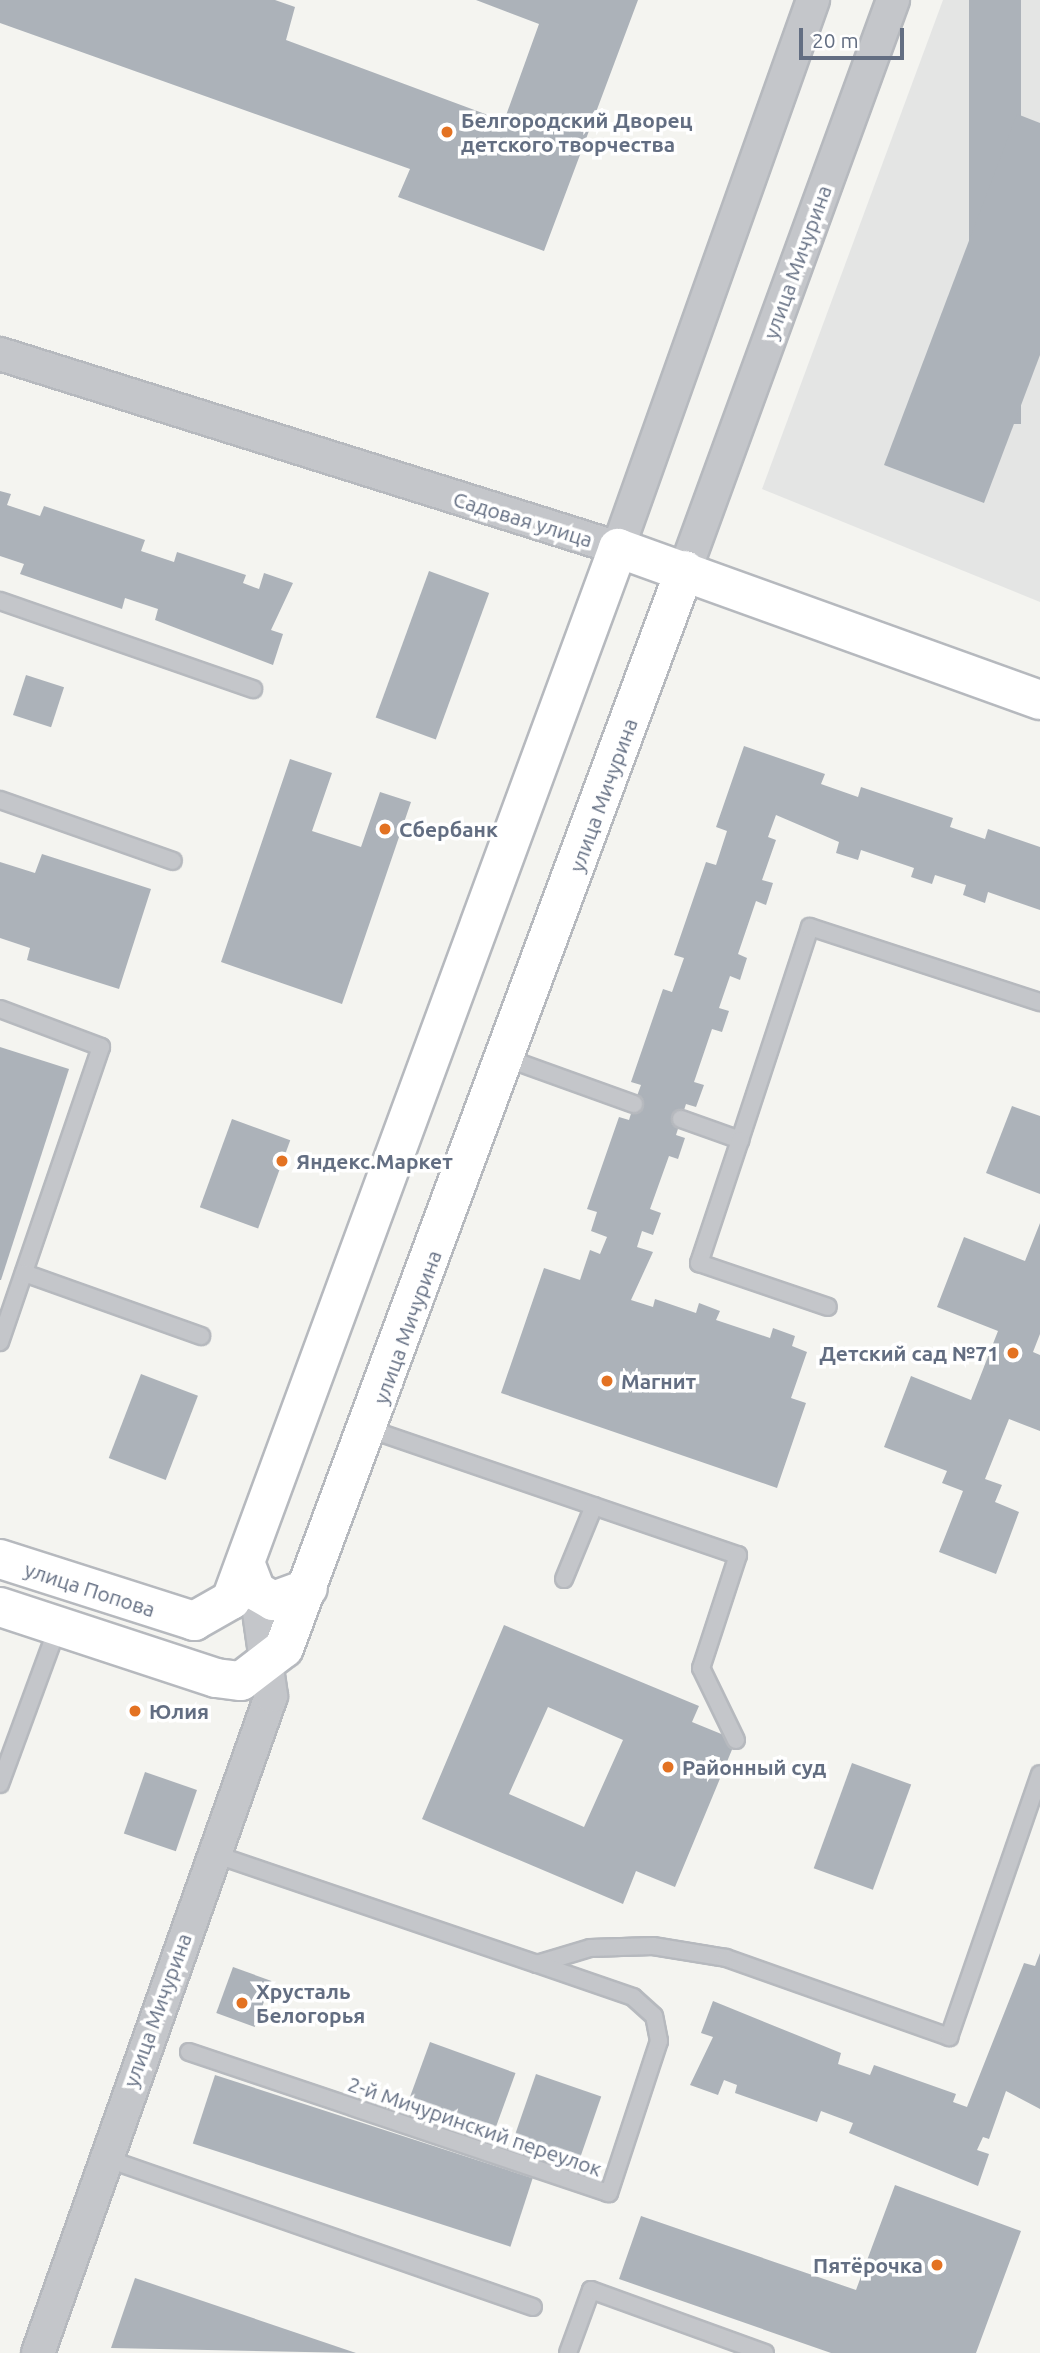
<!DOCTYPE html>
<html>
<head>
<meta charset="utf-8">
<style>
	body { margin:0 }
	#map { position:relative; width:1040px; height:2353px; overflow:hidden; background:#f4f4f0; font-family:Ubuntu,sans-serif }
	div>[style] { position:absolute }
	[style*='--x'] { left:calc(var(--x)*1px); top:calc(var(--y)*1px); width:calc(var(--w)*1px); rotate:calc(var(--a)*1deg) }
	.built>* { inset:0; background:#e4e5e4 }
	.building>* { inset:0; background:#acb2b9; transform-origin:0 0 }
	.roads { filter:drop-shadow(2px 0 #b6b9be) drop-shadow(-2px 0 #b6b9be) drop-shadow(0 2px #b6b9be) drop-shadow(0 -2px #b6b9be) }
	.lane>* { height:16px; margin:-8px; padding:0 8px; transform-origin:8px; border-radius:8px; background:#c4c6ca }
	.street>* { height:32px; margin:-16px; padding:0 16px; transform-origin:16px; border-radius:16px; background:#c4c6ca }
	.secondary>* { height:38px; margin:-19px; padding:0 19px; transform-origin:19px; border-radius:19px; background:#fff }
	.dots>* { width:19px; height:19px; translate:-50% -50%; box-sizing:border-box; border:4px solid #fff; border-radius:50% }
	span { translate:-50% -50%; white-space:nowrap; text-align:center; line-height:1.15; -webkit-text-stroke:7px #fff; paint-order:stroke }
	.poi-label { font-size:21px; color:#636e82; font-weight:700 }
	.left { translate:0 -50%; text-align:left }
	.right { translate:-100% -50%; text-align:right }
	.street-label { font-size:21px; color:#636e82 }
	.scale { position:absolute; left:799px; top:28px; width:105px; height:32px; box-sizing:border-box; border:4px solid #636e82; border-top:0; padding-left:9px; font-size:21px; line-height:24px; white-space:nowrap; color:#636e82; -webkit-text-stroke:5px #fff; paint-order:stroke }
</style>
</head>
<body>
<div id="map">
	<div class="built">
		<i style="clip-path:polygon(943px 0,1040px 0,1040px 602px,762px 489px)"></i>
	</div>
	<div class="building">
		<i style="clip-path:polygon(0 0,275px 0,295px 7px,286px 40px,504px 121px,539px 24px,476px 0,638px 0,544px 251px,398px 197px,410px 169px,0 23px)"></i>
		<i style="left:969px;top:0;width:52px;height:424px"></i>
		<i style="clip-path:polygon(1017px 114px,1040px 123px,1040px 355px,984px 503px,884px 465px)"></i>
		<i style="clip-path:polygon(0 491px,11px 494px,7px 505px,40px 516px,44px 506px,145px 540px,141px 551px,174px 562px,177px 552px,246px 575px,243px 583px,259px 589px,264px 573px,293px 583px,271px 630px,283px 634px,273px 665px,155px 620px,158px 609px,125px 598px,122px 609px,20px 574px,24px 564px,0 556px)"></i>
		<i style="left:429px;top:571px;width:64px;height:156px;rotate:20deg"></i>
		<i style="left:26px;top:675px;width:40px;height:42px;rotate:18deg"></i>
		<i style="clip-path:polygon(744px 746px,825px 774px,821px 784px,858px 797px,861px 787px,953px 818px,950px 827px,985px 839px,988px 829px,1040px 847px,1040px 910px,988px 892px,985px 903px,963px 895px,966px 885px,935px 875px,932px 884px,911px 877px,914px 868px,861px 850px,858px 860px,836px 853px,839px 842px,776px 815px,768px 837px,776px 840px,762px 880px,773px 883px,766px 905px,756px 901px,738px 954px,747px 958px,740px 980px,730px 976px,719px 1008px,729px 1011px,722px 1032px,712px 1029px,694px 1082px,704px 1085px,696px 1107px,686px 1104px,676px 1135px,685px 1138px,678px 1159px,669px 1156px,650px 1209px,661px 1213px,653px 1235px,642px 1231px,637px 1247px,653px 1252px,631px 1300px,653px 1307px,655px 1299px,696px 1313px,699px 1303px,720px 1311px,716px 1320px,770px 1338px,773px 1328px,795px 1336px,792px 1346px,807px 1352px,791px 1398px,806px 1403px,777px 1488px,501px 1393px,544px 1268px,580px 1280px,590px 1250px,600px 1254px,607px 1237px,591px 1231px,597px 1212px,587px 1209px,619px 1117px,629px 1120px,634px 1104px,641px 1085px,631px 1082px,663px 989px,672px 992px,684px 958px,674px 955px,706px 862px,716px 865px,727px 831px,716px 827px)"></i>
		<i style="clip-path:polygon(290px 759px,332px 773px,312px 831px,361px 847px,380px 792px,411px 802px,342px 1004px,221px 962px)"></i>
		<i style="clip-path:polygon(42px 854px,151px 889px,119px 989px,27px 960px,30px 948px,0 938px,0 862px,35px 873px)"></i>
		<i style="clip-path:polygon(0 1047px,69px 1069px,1px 1280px,0 1280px)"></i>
		<i style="clip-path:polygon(1012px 1106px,1040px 1116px,1040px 1194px,986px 1173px)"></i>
		<i style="left:232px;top:1119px;width:62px;height:94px;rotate:20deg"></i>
		<i style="clip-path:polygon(1040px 1223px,1040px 1334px,1033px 1352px,1040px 1355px,1040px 1431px,1009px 1419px,985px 1479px,1002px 1485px,995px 1502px,1019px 1512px,996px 1574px,939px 1552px,963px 1491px,942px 1483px,947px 1471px,884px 1447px,911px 1376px,971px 1400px,998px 1331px,937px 1307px,964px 1237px,1025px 1261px)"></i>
		<i style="left:141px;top:1374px;width:61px;height:90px;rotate:21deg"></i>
		<i style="clip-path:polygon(evenodd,504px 1625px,699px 1706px,692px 1722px,736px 1740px,675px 1887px,636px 1871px,623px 1904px,422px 1819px,504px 1625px,548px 1707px,623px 1740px,584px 1827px,509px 1794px,548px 1707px)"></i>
		<i style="left:852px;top:1763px;width:63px;height:112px;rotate:20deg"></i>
		<i style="left:145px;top:1772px;width:55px;height:65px;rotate:19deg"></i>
		<i style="clip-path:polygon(1040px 1953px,1040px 2109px,1006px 2091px,989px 2139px,983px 2137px,977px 2150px,989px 2154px,978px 2186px,849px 2133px,853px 2123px,821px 2111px,817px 2122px,735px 2093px,737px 2085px,724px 2080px,718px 2095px,690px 2085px,713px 2037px,701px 2033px,713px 2001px,841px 2053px,838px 2064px,870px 2075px,874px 2065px,956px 2094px,953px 2102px,967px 2107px,1024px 1963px,1035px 1966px)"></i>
		<i style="left:233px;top:1967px;width:41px;height:49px;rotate:20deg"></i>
		<i style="left:430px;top:2042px;width:91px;height:69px;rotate:20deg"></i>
		<i style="left:536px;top:2074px;width:69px;height:73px;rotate:19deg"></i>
		<i style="left:215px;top:2075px;width:334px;height:72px;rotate:18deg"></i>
		<i style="clip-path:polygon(895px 2185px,1021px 2231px,976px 2353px,831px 2353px,619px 2279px,641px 2216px,856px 2290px)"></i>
		<i style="clip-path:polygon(135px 2278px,356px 2353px,111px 2348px)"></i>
	</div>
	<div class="roads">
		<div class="lane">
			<i style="--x:0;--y:601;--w:268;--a:19.2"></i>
			<i style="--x:0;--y:800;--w:183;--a:19.4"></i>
			<i style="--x:0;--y:1009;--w:108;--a:20.6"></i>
			<i style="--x:101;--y:1047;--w:312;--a:108.9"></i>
			<i style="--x:506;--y:1058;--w:136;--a:19.8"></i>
			<i style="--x:681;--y:1119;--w:63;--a:19.6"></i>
			<i style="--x:740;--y:1140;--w:224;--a:-71.8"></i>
			<i style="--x:810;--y:927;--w:242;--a:18.1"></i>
			<i style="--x:740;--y:1140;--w:130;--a:108.4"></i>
			<i style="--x:699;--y:1263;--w:136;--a:18.8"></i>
			<i style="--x:24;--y:1273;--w:188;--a:19.6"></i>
			<i style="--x:369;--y:1429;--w:390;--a:18.9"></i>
			<i style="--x:738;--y:1555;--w:119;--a:108.1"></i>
			<i style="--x:701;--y:1668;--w:80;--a:64.1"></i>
			<i style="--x:564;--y:1579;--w:79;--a:-67.7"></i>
			<i style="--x:0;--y:1784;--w:168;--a:-69.8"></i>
			<i style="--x:214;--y:1854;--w:341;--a:18.8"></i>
			<i style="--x:537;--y:1964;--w:55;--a:-16.8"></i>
			<i style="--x:590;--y:1948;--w:63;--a:-1.8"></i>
			<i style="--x:653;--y:1946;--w:74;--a:9.3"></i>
			<i style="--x:726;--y:1958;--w:237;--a:19.5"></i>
			<i style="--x:949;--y:2037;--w:278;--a:-70.9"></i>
			<i style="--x:189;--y:2052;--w:443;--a:18.6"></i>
			<i style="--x:609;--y:2193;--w:160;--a:-71.8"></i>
			<i style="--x:659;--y:2041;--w:25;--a:-101"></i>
			<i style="--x:654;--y:2016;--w:28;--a:-138"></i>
			<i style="--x:633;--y:1997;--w:102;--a:-161"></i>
			<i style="--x:105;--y:2158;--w:453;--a:19.2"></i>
			<i style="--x:568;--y:2353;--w:67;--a:-69.9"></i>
			<i style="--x:591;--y:2290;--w:185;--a:19.9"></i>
		</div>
		<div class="street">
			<i style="--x:0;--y:354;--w:648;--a:17.43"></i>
			<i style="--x:618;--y:548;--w:582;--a:-70.41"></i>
			<i style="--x:685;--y:570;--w:607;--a:-69.95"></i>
			<i style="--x:38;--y:2353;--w:697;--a:-70.47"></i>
			<i style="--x:271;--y:1696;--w:106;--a:-98.1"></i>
		</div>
		<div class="secondary">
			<i style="--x:0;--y:1559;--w:204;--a:17.7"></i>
			<i style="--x:194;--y:1621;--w:43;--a:-29.6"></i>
			<i style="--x:231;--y:1600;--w:1121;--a:-69.8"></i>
			<i style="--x:618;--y:548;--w:449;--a:19.8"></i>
			<i style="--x:246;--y:1565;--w:28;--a:69"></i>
			<i style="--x:256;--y:1591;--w:20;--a:30"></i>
			<i style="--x:273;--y:1601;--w:37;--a:-20"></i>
			<i style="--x:0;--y:1607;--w:227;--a:18.2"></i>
			<i style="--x:216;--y:1678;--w:25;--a:7"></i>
			<i style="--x:241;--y:1681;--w:54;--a:-37.5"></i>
			<i style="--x:284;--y:1648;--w:1150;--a:-69.6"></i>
		</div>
	</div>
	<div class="dots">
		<i style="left:447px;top:132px;background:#e37222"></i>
		<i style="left:385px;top:829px;background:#e37222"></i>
		<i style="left:282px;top:1161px;background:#e37222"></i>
		<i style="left:1013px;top:1353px;background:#e37222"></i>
		<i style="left:607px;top:1381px;background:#e37222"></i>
		<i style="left:135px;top:1711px;background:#e37222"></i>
		<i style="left:668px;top:1767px;background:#e37222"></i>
		<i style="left:242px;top:2003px;background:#e37222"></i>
		<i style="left:937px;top:2265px;background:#e37222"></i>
	</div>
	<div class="poi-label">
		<span class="left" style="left:461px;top:132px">Белгородский Дворец<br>детского творчества</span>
		<span class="left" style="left:399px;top:829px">Сбербанк</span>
		<span class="left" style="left:296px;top:1161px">Яндекс.Маркет</span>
		<span class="right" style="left:999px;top:1353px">Детский сад №71</span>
		<span class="left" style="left:621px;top:1381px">Магнит</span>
		<span class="left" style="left:149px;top:1711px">Юлия</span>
		<span class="left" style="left:682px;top:1767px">Районный суд</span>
		<span class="left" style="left:256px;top:2003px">Хрусталь<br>Белогорья</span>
		<span class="right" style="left:923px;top:2265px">Пятёрочка</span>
	</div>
	<div class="street-label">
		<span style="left:797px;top:262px;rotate:-70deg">улица Мичурина</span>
		<span style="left:523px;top:519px;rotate:17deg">Садовая улица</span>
		<span style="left:603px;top:795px;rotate:-70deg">улица Мичурина</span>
		<span style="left:407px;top:1327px;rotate:-70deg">улица Мичурина</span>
		<span style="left:90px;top:1589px;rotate:18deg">улица Попова</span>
		<span style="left:157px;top:2010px;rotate:-70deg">улица Мичурина</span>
		<span style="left:475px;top:2126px;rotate:19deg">2-й Мичуринский переулок</span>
	</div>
	<div class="scale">20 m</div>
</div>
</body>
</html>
